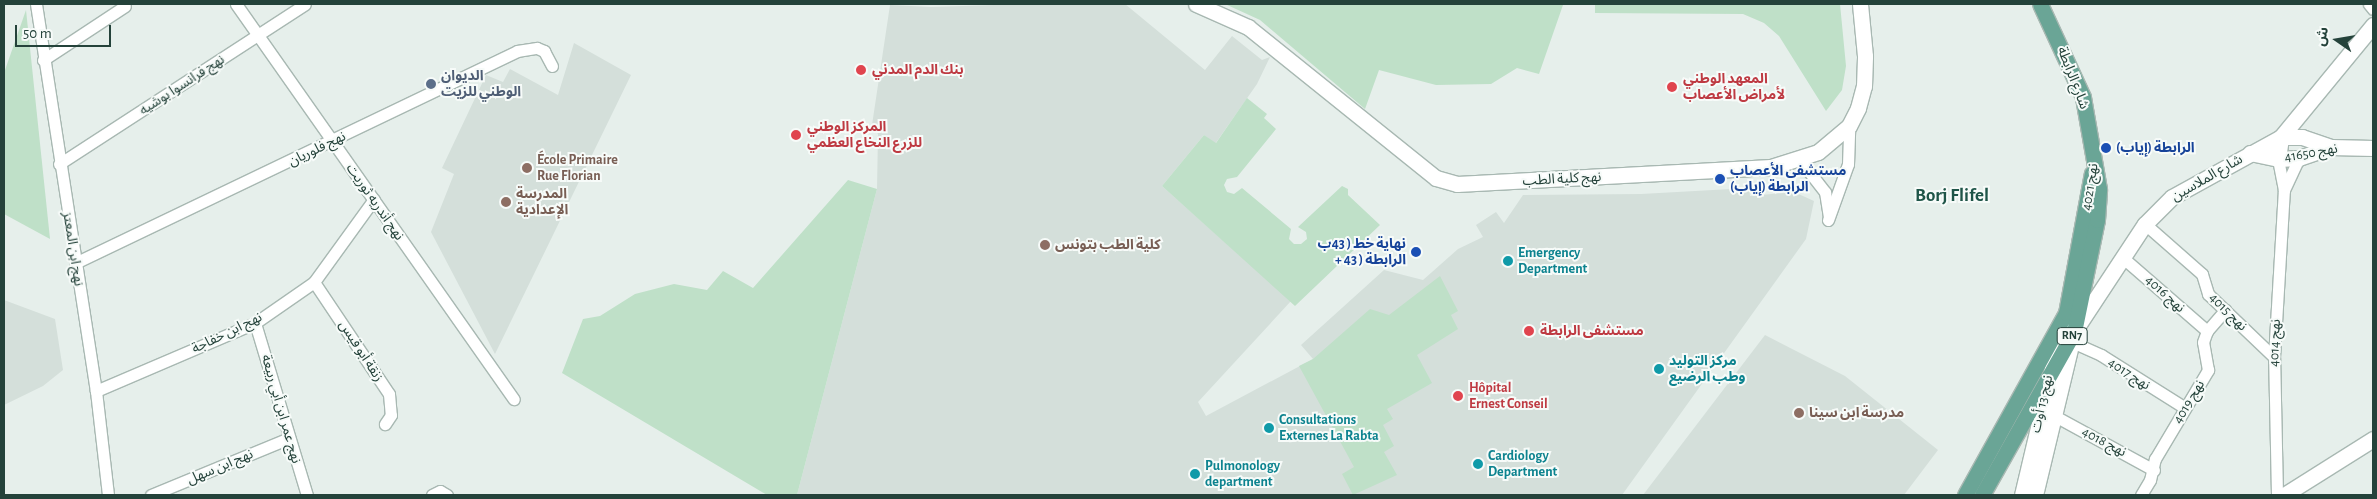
<!DOCTYPE html>
<html>
<head>
<meta charset="utf-8">
<style>
	body { margin:0 }
	#map { position:relative; width:2377px; height:499px; overflow:hidden; background:#e6efeb; font-family:"Alegreya Sans","Noto Sans Arabic",sans-serif }
	div>[style] { position:absolute }
	[style*='--x'] { left:calc(var(--x)*1px); top:calc(var(--y)*1px); width:calc(var(--w)*1px); rotate:calc(var(--a)*1deg) }
	.built>* { inset:0; background:#d4dfda }
	.green>* { inset:0; background:#bfe0c8 }
	.roads { filter:drop-shadow(1px 0 #a8b8b2) drop-shadow(-1px 0 #a8b8b2) drop-shadow(0 1px #a8b8b2) drop-shadow(0 -1px #a8b8b2) }
	.minor>* { height:11px; margin:-5.5px; padding:0 5.5px; transform-origin:5.5px; border-radius:5.5px; background:#fff }
	.tertiary>* { height:15px; margin:-7.5px; padding:0 7.5px; transform-origin:7.5px; border-radius:7.5px; background:#fff }
	.secondary>* { height:15px; margin:-7.5px; padding:0 7.5px; transform-origin:7.5px; border-radius:7.5px; background:#fff }
	.primary>* { height:15px; margin:-7.5px; padding:0 7.5px; transform-origin:7.5px; border-radius:7.5px; background:#6aa596 }
	.dots>* { width:14px; height:14px; translate:-50% -50%; box-sizing:border-box; border:2px solid #f7fbf9; border-radius:50% }
	span { translate:-50% -50%; white-space:nowrap; text-align:center; line-height:1.15; -webkit-text-stroke:4px #f7fbf9; paint-order:stroke }
	.shield-label span { padding:1px 4px; background:#f7fbf9; border:1px solid; border-radius:4px; -webkit-text-stroke-width:0 }
	.shield-label { font-size:12px; color:#24423a; font-weight:700 }
	.health-label { font-size:14px; color:#be3a42; font-weight:700 }
	.left { translate:0 -50%; text-align:left }
	.service-label { font-size:14px; color:#4e5e75; font-weight:700 }
	.street-label { font-size:14px; color:#24423a }
	.transit-label { font-size:14px; color:#164399; font-weight:700 }
	.right { translate:-100% -50%; text-align:right }
	.education-label { font-size:14px; color:#785e54; font-weight:700 }
	.culture-label { font-size:14px; color:#0d838f; font-weight:700 }
	.district-label { font-size:19px; color:#1f5548; font-weight:700 }
	.frame { position:absolute; inset:0; border:5px solid #24423a; pointer-events:none }
	.north { position:absolute; left:2312px; top:15px; width:50px; height:50px; -webkit-text-stroke:4px #f7fbf9; paint-order:stroke; rotate:283deg; font-size:14px; font-weight:700; line-height:20px; text-align:center; color:#24423a }
	.north::after { content:''; display:block; margin:auto; width:18px; height:22px; background:#24423a; clip-path:polygon(50% 0,100% 100%,50% 72%,0 100%) }
	.scale { position:absolute; left:15px; top:25px; width:96px; height:22px; box-sizing:border-box; border:2px solid #24423a; border-top:0; padding-left:6px; font-size:15px; line-height:18px; white-space:nowrap; color:#24423a; -webkit-text-stroke:4px #f7fbf9; paint-order:stroke }
</style>
</head>
<body>
<div id="map">
	<div class="built">
		<i style="clip-path:polygon(1026px 4px,1125px 4px,1205px 70px,1232px 36px,1262px 60px,1270px 57px,1257px 84px,1215px 144px,1204px 135px,1162px 186px,1291px 301px,1198px 402px,1206px 416px,1313px 359px,1301px 345px,1384px 270px,1423px 280px,1458px 249px,1483px 237px,1476px 225px,1496px 212px,1504px 223px,1523px 195px,1641px 194px,1749px 188px,1750px 196px,1794px 192px,1814px 201px,1806px 239px,1622px 495px,797px 495px,877px 189px,878px 134px,872px 125px,890px 5px,931px 7px)"></i>
		<i style="clip-path:polygon(574px 43px,631px 75px,495px 354px,431px 232px,454px 174px,442px 168px,486px 75px,503px 82px,510px 69px,558px 95px)"></i>
		<i style="clip-path:polygon(4px 300px,55px 319px,63px 370px,43px 386px,4px 405px,4px 423px)"></i>
		<i style="clip-path:polygon(1765px 335px,1845px 376px,1938px 450px,1904px 495px,1643px 495px)"></i>
	</div>
	<div class="green">
		<i style="clip-path:polygon(1225px 4px,1840px 4px,1846px 66px,1842px 90px,1826px 111px,1779px 36px,1764px 23px,1743px 14px,1595px 13px,1595px 5px,1563px 5px,1539px 74px,1517px 68px,1491px 84px,1436px 85px,1379px 70px,1365px 109px,1260px 20px)"></i>
		<i style="clip-path:polygon(26px 10px,50px 239px,4px 214px,4px 73px)"></i>
		<i style="clip-path:polygon(1247px 98px,1267px 114px,1264px 118px,1276px 129px,1237px 177px,1227px 179px,1224px 185px,1227px 192px,1234px 194px,1242px 188px,1291px 229px,1289px 239px,1294px 244px,1301px 244px,1307px 239px,1306px 232px,1298px 227px,1342px 186px,1348px 189px,1348px 195px,1380px 225px,1295px 306px,1162px 186px,1204px 135px,1216px 143px)"></i>
		<i style="clip-path:polygon(848px 180px,877px 189px,797px 495px,767px 495px,562px 373px,583px 319px,600px 316px,635px 294px,674px 284px,707px 290px,723px 271px,753px 288px)"></i>
		<i style="clip-path:polygon(1440px 276px,1458px 311px,1451px 315px,1458px 329px,1417px 355px,1432px 383px,1387px 409px,1393px 419px,1383px 425px,1394px 446px,1384px 452px,1397px 475px,1353px 495px,1342px 474px,1354px 467px,1299px 366px,1313px 359px,1370px 309px,1389px 315px)"></i>
	</div>
	<div class="roads">
		<div class="minor">
			<i style="--x:36;--y:4;--w:392;--a:81.2"></i>
			<i style="--x:96;--y:391;--w:105;--a:83.4"></i>
			<i style="--x:236;--y:4;--w:483;--a:54.9"></i>
			<i style="--x:2369;--y:4;--w:6;--a:51"></i>
			<i style="--x:43;--y:60;--w:98;--a:-33.4"></i>
			<i style="--x:1800;--y:160;--w:41;--a:52"></i>
			<i style="--x:1825;--y:192;--w:24;--a:81"></i>
			<i style="--x:59;--y:164;--w:293;--a:-33"></i>
			<i style="--x:2284;--y:190;--w:35;--a:-65"></i>
			<i style="--x:1828;--y:220;--w:59;--a:-70.3"></i>
			<i style="--x:1848;--y:164;--w:38;--a:-88"></i>
			<i style="--x:2145;--y:224;--w:76;--a:41.3"></i>
			<i style="--x:2202;--y:274;--w:21;--a:73"></i>
			<i style="--x:2208;--y:294;--w:91;--a:43.7"></i>
			<i style="--x:2122;--y:257;--w:113;--a:41"></i>
			<i style="--x:75;--y:263;--w:490;--a:-25.6"></i>
			<i style="--x:517;--y:51;--w:20;--a:-9"></i>
			<i style="--x:537;--y:48;--w:8;--a:23"></i>
			<i style="--x:544;--y:51;--w:17;--a:62"></i>
			<i style="--x:314;--y:282;--w:135;--a:56.2"></i>
			<i style="--x:389;--y:394;--w:21;--a:85"></i>
			<i style="--x:391;--y:415;--w:11;--a:124"></i>
			<i style="--x:255;--y:323;--w:180;--a:73.2"></i>
			<i style="--x:2072;--y:342;--w:32;--a:24"></i>
			<i style="--x:2101;--y:355;--w:99;--a:32.2"></i>
			<i style="--x:96;--y:391;--w:173;--a:-23.2"></i>
			<i style="--x:255;--y:323;--w:72;--a:-34.8"></i>
			<i style="--x:314;--y:282;--w:102;--a:-54.1"></i>
			<i style="--x:2053;--y:415;--w:115;--a:28.6"></i>
			<i style="--x:151;--y:495;--w:149;--a:-22.4"></i>
			<i style="--x:432;--y:495;--w:9;--a:-27"></i>
			<i style="--x:440;--y:491;--w:8;--a:30"></i>
			<i style="--x:2141;--y:495;--w:17;--a:-59"></i>
			<i style="--x:2150;--y:480;--w:22;--a:-77"></i>
			<i style="--x:2155;--y:459;--w:104;--a:-59.2"></i>
			<i style="--x:2208;--y:370;--w:28;--a:-100"></i>
			<i style="--x:2203;--y:342;--w:12;--a:-70"></i>
			<i style="--x:2207;--y:331;--w:28;--a:-49"></i>
			<i style="--x:2277;--y:495;--w:138;--a:-91.2"></i>
			<i style="--x:2274;--y:357;--w:167;--a:-86.6"></i>
			<i style="--x:2284;--y:190;--w:32;--a:-101"></i>
		</div>
		<div class="tertiary">
			<i style="--x:1196;--y:4;--w:57;--a:23.9"></i>
			<i style="--x:1248;--y:27;--w:241;--a:38.8"></i>
			<i style="--x:1436;--y:178;--w:22;--a:16"></i>
			<i style="--x:1457;--y:184;--w:314;--a:-3.1"></i>
			<i style="--x:1771;--y:167;--w:49;--a:-17.7"></i>
			<i style="--x:1818;--y:152;--w:40;--a:-40"></i>
			<i style="--x:1849;--y:126;--w:20;--a:-63"></i>
			<i style="--x:1858;--y:108;--w:23;--a:-75"></i>
			<i style="--x:1864;--y:86;--w:30;--a:-88"></i>
			<i style="--x:1865;--y:56;--w:52;--a:-95.5"></i>
			<i style="--x:2250;--y:153;--w:29;--a:12"></i>
			<i style="--x:2278;--y:159;--w:21;--a:-3"></i>
			<i style="--x:2299;--y:158;--w:34;--a:-19"></i>
			<i style="--x:2331;--y:147;--w:42;--a:1.4"></i>
			<i style="--x:2278;--y:159;--w:22;--a:-82"></i>
			<i style="--x:2281;--y:137;--w:145;--a:-50.6"></i>
			<i style="--x:2075;--y:330;--w:127;--a:-56.6"></i>
			<i style="--x:2145;--y:224;--w:38;--a:-45"></i>
			<i style="--x:2172;--y:197;--w:124;--a:-28.8"></i>
			<i style="--x:2281;--y:137;--w:21;--a:0"></i>
			<i style="--x:2302;--y:137;--w:31;--a:19"></i>
		</div>
		<div class="secondary">
			<i style="--x:2022;--y:495;--w:174;--a:-76.7"></i>
			<i style="--x:2035;--y:495;--w:158;--a:-76.5"></i>
			<i style="--x:2284;--y:495;--w:105;--a:-32.2"></i>
		</div>
		<div class="primary">
			<i style="--x:1965;--y:495;--w:208;--a:-61"></i>
			<i style="--x:2066;--y:313;--w:142;--a:-79.5"></i>
			<i style="--x:1982;--y:495;--w:187;--a:-60.6"></i>
			<i style="--x:2074;--y:332;--w:114;--a:-78.4"></i>
			<i style="--x:2097;--y:220;--w:31;--a:-86"></i>
			<i style="--x:2099;--y:189;--w:93;--a:-99.9"></i>
			<i style="--x:2083;--y:97;--w:102;--a:-114.8"></i>
		</div>
	</div>
	<div class="dots">
		<i style="left:861px;top:70px;background:#e0444e"></i>
		<i style="left:431px;top:84px;background:#5c6f8a"></i>
		<i style="left:1672px;top:87px;background:#e0444e"></i>
		<i style="left:796px;top:135px;background:#e0444e"></i>
		<i style="left:2106px;top:148px;background:#1a4fb4"></i>
		<i style="left:527px;top:168px;background:#8d6e63"></i>
		<i style="left:1720px;top:179px;background:#1a4fb4"></i>
		<i style="left:506px;top:202px;background:#8d6e63"></i>
		<i style="left:1045px;top:245px;background:#8d6e63"></i>
		<i style="left:1416px;top:252px;background:#1a4fb4"></i>
		<i style="left:1508px;top:261px;background:#0f9aa8"></i>
		<i style="left:1529px;top:331px;background:#e0444e"></i>
		<i style="left:1659px;top:369px;background:#0f9aa8"></i>
		<i style="left:1458px;top:396px;background:#e0444e"></i>
		<i style="left:1799px;top:413px;background:#8d6e63"></i>
		<i style="left:1269px;top:428px;background:#0f9aa8"></i>
		<i style="left:1478px;top:464px;background:#0f9aa8"></i>
		<i style="left:1195px;top:474px;background:#0f9aa8"></i>
	</div>
	<div class="shield-label">
		<span style="left:2072px;top:336px">RN7</span>
	</div>
	<div class="health-label">
		<span class="left" style="left:872px;top:70px">بنك الدم المدني</span>
		<span class="left" style="left:1683px;top:87px">المعهد الوطني<br>لأمراض الأعصاب</span>
		<span class="left" style="left:807px;top:135px">المركز الوطني<br>للزرع النخاع العظمي</span>
		<span class="left" style="left:1540px;top:331px">مستشفى الرابطة</span>
		<span class="left" style="left:1469px;top:396px">Hôpital<br>Ernest Conseil</span>
	</div>
	<div class="service-label">
		<span class="left" style="left:441px;top:84px">الديوان<br>الوطني للزيت</span>
	</div>
	<div class="street-label">
		<span style="left:2073px;top:78px;rotate:69deg">شارع الرابطة</span>
		<span style="left:182px;top:85px;rotate:-33deg">نهج فرانسوا بوشيه</span>
		<span style="left:317px;top:149px;rotate:-26deg">نهج فلوريان</span>
		<span style="left:2311px;top:153px;rotate:-10deg">نهج 41650</span>
		<span style="left:2207px;top:178px;rotate:-30deg">شارع الملاسين</span>
		<span style="left:1562px;top:179px;rotate:-3deg">نهج كلية الطب</span>
		<span style="left:2090px;top:187px;rotate:-81deg">نهج 4021</span>
		<span style="left:375px;top:202px;rotate:55deg">نهج أندريه ثوريت</span>
		<span style="left:73px;top:249px;rotate:81deg">نهج ابن المعتز</span>
		<span style="left:2165px;top:294px;rotate:42deg">نهج 4016</span>
		<span style="left:2228px;top:312px;rotate:45deg">نهج 4015</span>
		<span style="left:227px;top:333px;rotate:-26deg">نهج ابن خفاجة</span>
		<span style="left:2275px;top:343px;rotate:-88deg">نهج 4014</span>
		<span style="left:361px;top:351px;rotate:57deg">زنقة أبو قيس</span>
		<span style="left:2129px;top:374px;rotate:33deg">نهج 4017</span>
		<span style="left:2189px;top:402px;rotate:-59deg">نهج 4019</span>
		<span style="left:2042px;top:404px;rotate:-77deg">نهج 13 أوت</span>
		<span style="left:281px;top:409px;rotate:74deg">نهج عمر ابن أبي ربيعة</span>
		<span style="left:2104px;top:442px;rotate:28deg">نهج 4018</span>
		<span style="left:220px;top:467px;rotate:-23deg">نهج ابن سهل</span>
	</div>
	<div class="transit-label">
		<span class="left" style="left:2116px;top:148px">الرابطة (إياب)</span>
		<span class="left" style="left:1730px;top:179px">مستشفى الأعصاب<br>الرابطة (إياب)</span>
		<span class="right" style="left:1406px;top:252px">نهاية خط ( 43ب<br>+ 43 ) الرابطة</span>
	</div>
	<div class="education-label">
		<span class="left" style="left:537px;top:168px">École Primaire<br>Rue Florian</span>
		<span class="left" style="left:516px;top:202px">المدرسة<br>الإعدادية</span>
		<span class="left" style="left:1055px;top:245px">كلية الطب بتونس</span>
		<span class="left" style="left:1809px;top:413px">مدرسة ابن سينا</span>
	</div>
	<div class="culture-label">
		<span class="left" style="left:1518px;top:261px">Emergency<br>Department</span>
		<span class="left" style="left:1669px;top:369px">مركز التوليد<br>وطب الرضيع</span>
		<span class="left" style="left:1279px;top:428px">Consultations<br>Externes La Rabta</span>
		<span class="left" style="left:1488px;top:464px">Cardiology<br>Department</span>
		<span class="left" style="left:1205px;top:474px">Pulmonology<br>department</span>
	</div>
	<div class="district-label">
		<span style="left:1952px;top:196px">Borj Flifel</span>
	</div>
	<div class="frame"></div>
	<div class="north">ش</div>
	<div class="scale">50 m</div>
</div>
</body>
</html>
